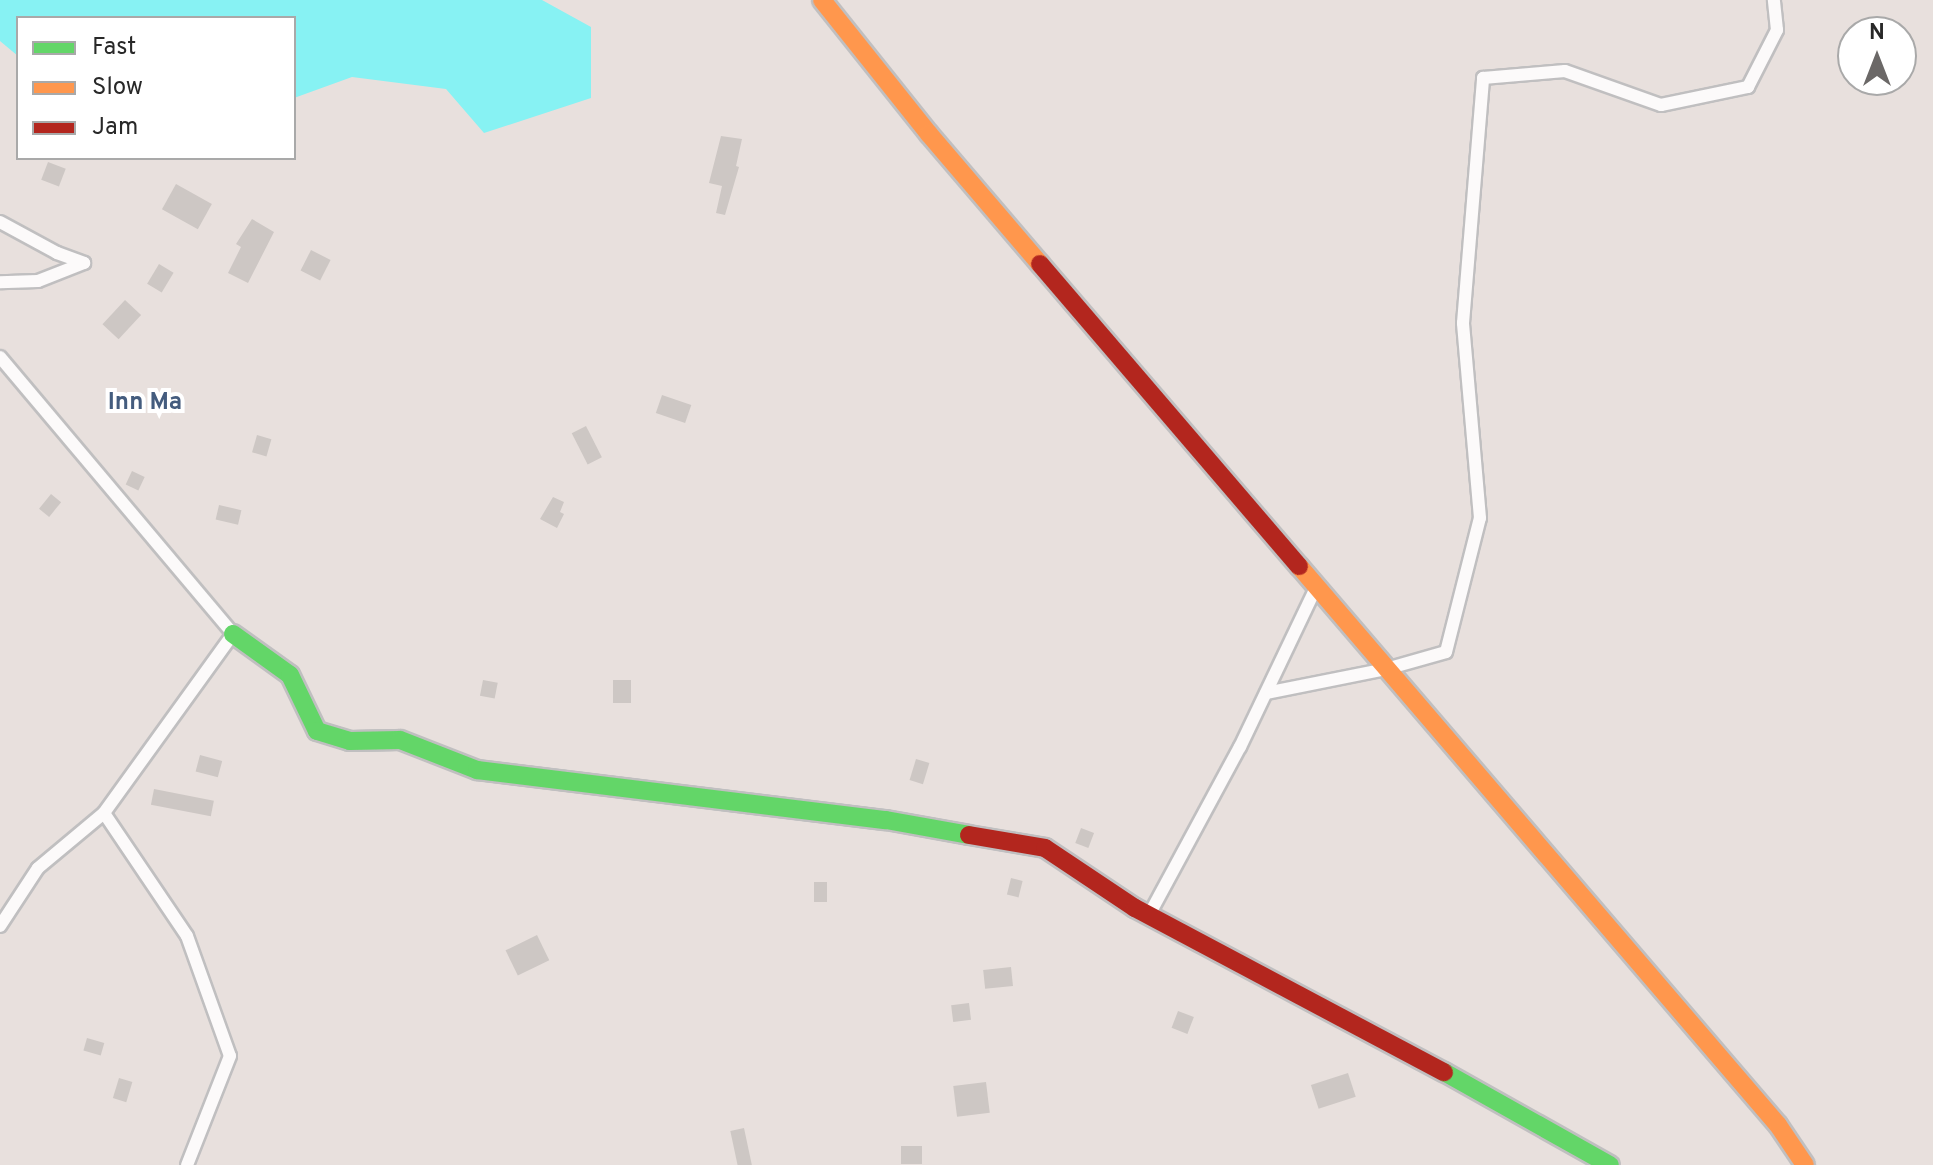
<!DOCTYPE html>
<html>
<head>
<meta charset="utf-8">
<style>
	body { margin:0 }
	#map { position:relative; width:1933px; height:1165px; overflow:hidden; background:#e8e0dd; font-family:Overpass,sans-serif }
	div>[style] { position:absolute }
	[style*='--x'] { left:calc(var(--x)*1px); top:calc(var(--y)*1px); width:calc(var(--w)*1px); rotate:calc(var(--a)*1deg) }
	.water>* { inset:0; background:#87f2f3 }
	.building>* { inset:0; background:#cdc7c4; transform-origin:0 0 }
	.roads { filter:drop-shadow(2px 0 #c0bfc0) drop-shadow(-2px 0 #c0bfc0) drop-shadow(0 2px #c0bfc0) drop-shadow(0 -2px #c0bfc0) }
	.street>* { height:12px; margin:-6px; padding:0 6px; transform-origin:6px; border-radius:6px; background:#fcfafa }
	.fast>* { height:18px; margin:-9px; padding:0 9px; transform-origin:9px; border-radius:9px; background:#63d668 }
	.slow>* { height:18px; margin:-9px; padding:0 9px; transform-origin:9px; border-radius:9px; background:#ff974d }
	.jam>* { height:18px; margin:-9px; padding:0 9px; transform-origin:9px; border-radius:9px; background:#b3261e }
	span { translate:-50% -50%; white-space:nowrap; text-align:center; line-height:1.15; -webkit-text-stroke:8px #fff; paint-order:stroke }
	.quarter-label { font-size:24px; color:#445c7e; font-weight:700 }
	.legend { position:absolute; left:16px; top:16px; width:280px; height:144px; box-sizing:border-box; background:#fff; border:2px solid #a9a9a9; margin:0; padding:10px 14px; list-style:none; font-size:24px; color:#282828 }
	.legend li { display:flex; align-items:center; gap:16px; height:40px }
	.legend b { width:40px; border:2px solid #a9a9a9 }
	.north { position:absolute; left:1837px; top:16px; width:80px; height:80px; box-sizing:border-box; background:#fff; border:2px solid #a9a9a9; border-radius:50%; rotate:0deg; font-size:22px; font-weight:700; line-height:32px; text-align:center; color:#282828 }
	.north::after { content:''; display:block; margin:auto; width:28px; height:36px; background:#6b6867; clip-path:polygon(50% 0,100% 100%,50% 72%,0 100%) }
</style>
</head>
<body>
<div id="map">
	<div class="water">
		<i style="clip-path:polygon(0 0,542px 0,591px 27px,591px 98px,484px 133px,446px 89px,352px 77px,294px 98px,294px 18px,18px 18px,18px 56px,0 41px)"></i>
	</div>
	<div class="building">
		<i style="clip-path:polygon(721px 136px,742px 139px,736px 166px,739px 167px,725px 215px,716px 213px,722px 186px,709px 183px)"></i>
		<i style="left:48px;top:162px;width:19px;height:19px;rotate:21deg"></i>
		<i style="left:176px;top:184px;width:41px;height:29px;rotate:29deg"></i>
		<i style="clip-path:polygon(252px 219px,274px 232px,248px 283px,228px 273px,241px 247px,236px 244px)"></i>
		<i style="left:311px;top:250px;width:22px;height:23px;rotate:27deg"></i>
		<i style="left:159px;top:264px;width:17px;height:23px;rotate:31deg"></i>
		<i style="left:125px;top:300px;width:22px;height:33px;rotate:43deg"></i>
		<i style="left:662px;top:395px;width:31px;height:19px;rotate:19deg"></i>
		<i style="left:586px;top:426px;width:35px;height:16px;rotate:63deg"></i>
		<i style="left:257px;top:435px;width:15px;height:18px;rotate:16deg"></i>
		<i style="left:132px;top:471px;width:14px;height:15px;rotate:25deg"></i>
		<i style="left:51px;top:494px;width:13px;height:19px;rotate:39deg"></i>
		<i style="clip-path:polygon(553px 497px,564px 502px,560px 512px,564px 514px,557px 528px,540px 519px)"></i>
		<i style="left:219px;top:505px;width:23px;height:15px;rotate:13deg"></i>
		<i style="left:483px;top:680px;width:15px;height:16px;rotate:11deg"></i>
		<i style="left:613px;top:680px;width:18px;height:23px"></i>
		<i style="left:200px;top:755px;width:23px;height:17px;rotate:15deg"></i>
		<i style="left:916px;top:759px;width:14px;height:22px;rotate:17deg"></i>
		<i style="left:154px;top:789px;width:61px;height:16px;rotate:11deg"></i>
		<i style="left:1081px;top:828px;width:14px;height:16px;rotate:21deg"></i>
		<i style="left:1011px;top:878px;width:12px;height:17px;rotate:14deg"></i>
		<i style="left:814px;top:882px;width:13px;height:20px"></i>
		<i style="left:537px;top:935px;width:28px;height:35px;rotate:64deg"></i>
		<i style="left:1011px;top:967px;width:19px;height:28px;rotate:84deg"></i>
		<i style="left:969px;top:1003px;width:17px;height:18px;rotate:83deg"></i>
		<i style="left:1178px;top:1011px;width:17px;height:18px;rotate:21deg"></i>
		<i style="left:87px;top:1038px;width:18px;height:13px;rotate:16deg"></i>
		<i style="left:1348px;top:1073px;width:25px;height:39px;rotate:72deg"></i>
		<i style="left:119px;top:1078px;width:14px;height:21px;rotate:17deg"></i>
		<i style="left:986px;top:1082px;width:31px;height:33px;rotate:83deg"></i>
		<i style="left:744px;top:1128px;width:38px;height:14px;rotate:78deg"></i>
		<i style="left:901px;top:1146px;width:21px;height:18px"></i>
	</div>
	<div class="roads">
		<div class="street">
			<i style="--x:0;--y:222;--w:65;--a:28.5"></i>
			<i style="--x:57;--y:253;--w:29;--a:20"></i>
			<i style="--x:84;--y:263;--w:49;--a:158.6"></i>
			<i style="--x:38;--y:281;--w:38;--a:178"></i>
			<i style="--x:0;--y:357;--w:362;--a:49.9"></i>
			<i style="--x:233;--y:634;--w:221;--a:125.8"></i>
			<i style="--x:104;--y:813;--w:148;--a:56"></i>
			<i style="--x:187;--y:936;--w:127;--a:70.3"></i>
			<i style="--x:230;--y:1056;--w:117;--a:111.5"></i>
			<i style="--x:1266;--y:693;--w:122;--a:-11.3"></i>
			<i style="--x:1386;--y:669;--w:62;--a:-15.8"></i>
			<i style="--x:1446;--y:652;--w:138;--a:-75.8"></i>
			<i style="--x:1480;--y:518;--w:196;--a:-95"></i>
			<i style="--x:1463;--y:323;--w:246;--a:-85.3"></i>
			<i style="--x:1483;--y:78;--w:82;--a:-4.9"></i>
			<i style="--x:1565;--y:71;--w:102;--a:19.5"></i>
			<i style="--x:1661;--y:105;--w:89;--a:-11.7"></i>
			<i style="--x:1748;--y:87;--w:64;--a:-63"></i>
			<i style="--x:1777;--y:30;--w:30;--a:-96"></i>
			<i style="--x:1149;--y:915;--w:191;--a:-61.6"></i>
			<i style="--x:1240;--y:747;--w:176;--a:-64.5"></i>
			<i style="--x:0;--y:926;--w:69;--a:-56.8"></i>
			<i style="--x:38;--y:868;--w:86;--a:-39.8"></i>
		</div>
		<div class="fast">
			<i style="--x:233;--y:634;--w:70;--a:35.7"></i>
			<i style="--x:290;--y:675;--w:62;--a:64.3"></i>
			<i style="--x:317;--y:731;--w:34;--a:17"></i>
			<i style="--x:350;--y:741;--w:50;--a:-1.1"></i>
			<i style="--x:400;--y:740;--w:83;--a:21.3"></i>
			<i style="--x:477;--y:770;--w:412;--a:7"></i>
			<i style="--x:886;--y:820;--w:84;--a:10.2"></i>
			<i style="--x:1444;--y:1072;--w:190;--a:29.3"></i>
		</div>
		<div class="slow">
			<i style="--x:822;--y:0;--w:171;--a:51.4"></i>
			<i style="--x:929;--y:134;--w:171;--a:49.5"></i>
			<i style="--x:1299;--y:566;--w:736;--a:49.41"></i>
			<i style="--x:1778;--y:1125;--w:48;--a:56"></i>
		</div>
		<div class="jam">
			<i style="--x:1040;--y:264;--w:398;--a:49.4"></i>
			<i style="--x:969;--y:835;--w:77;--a:9.7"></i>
			<i style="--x:1045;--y:848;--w:108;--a:33.7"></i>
			<i style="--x:1135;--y:908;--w:350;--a:28"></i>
		</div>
	</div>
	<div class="quarter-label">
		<span style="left:145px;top:404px">Inn Ma</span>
	</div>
	<ul class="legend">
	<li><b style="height:10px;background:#63d668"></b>Fast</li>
	<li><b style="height:10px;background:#ff974d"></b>Slow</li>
	<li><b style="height:10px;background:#b3261e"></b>Jam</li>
	</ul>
	<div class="north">N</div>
</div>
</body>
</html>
